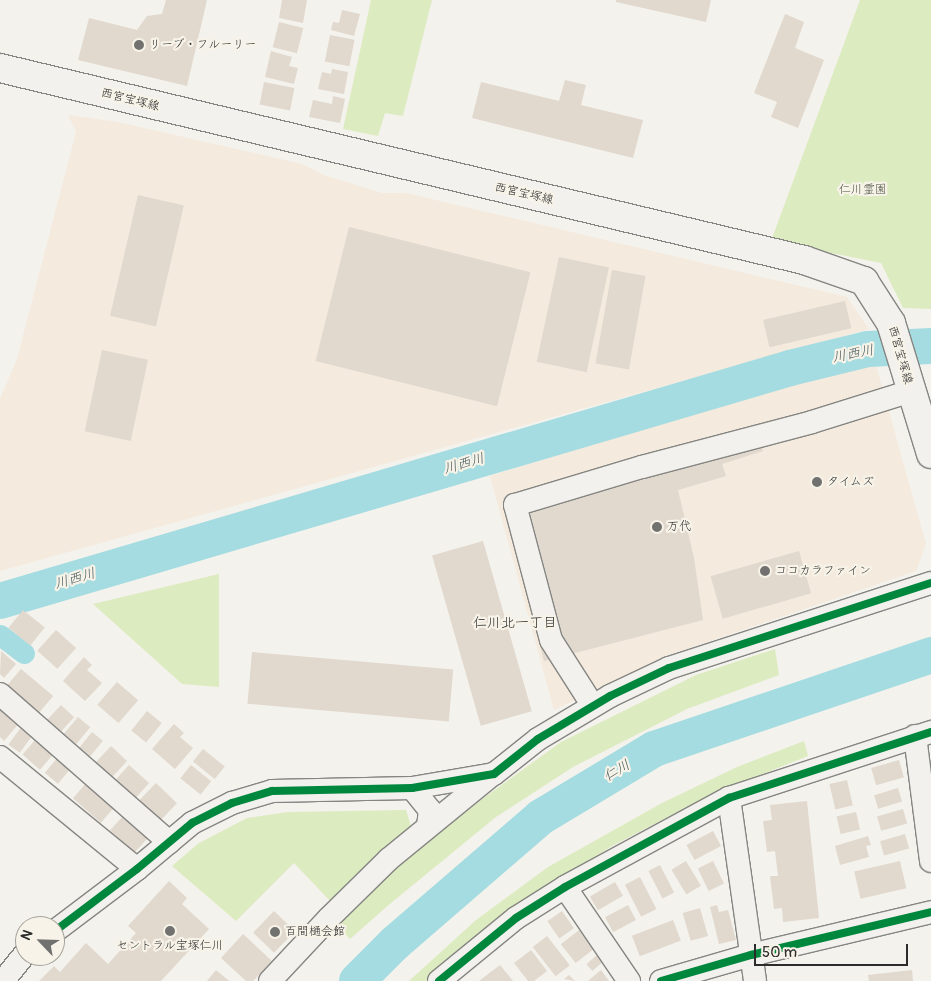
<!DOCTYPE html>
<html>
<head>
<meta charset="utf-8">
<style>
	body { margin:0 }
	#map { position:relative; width:931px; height:981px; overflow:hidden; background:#f4f2ec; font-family:Pangolin,"Klee One",sans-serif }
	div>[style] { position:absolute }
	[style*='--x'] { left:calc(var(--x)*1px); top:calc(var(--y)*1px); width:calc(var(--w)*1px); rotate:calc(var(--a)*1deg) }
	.built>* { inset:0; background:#f4eadd }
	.green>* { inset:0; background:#ddebc0 }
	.canal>* { height:21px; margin:-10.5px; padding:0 10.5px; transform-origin:10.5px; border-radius:10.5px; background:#a4dce1 }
	.river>* { height:36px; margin:-18px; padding:0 18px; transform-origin:18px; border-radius:18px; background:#a4dce1 }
	.building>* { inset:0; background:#e1d8ce; transform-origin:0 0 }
	.roads { filter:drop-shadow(1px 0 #858582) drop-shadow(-1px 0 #858582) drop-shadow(0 1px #858582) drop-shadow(0 -1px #858582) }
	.minor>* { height:22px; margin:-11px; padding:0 11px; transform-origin:11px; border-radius:11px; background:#f2f1ed }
	.major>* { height:28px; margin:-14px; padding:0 14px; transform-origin:14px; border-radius:14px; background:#f2f1ed }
	.cycleway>* { height:8px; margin:-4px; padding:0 4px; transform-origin:4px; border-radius:4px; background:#00873e }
	.dots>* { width:14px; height:14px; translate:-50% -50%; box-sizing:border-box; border:2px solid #f7f3e8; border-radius:50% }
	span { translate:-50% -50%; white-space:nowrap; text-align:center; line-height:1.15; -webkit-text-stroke:4.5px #f7f3e8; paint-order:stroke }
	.poi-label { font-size:12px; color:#2b2b2b }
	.left { translate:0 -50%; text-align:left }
	.street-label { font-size:12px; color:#2b2b2b }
	.park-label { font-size:12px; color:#4b5042 }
	.water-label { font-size:14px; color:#405557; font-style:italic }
	.neighbourhood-label { font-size:14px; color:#2b2b2b }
	.north { position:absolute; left:15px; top:916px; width:50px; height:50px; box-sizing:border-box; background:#f7f3e8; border:1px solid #a5a39c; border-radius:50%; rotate:294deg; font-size:14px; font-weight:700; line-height:20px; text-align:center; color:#2b2b2b }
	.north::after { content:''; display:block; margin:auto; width:18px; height:22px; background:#71716f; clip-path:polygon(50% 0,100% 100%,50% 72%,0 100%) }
	.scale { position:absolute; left:754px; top:944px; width:154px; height:22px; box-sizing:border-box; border:2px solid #2b2b2b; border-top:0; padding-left:6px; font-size:15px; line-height:18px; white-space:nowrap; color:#2b2b2b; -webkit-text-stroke:4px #f7f3e8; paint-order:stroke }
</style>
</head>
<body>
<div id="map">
	<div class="built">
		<i style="clip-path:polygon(68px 115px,118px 122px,302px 164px,324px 175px,382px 193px,406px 193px,847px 297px,869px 329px,0 571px,0 399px,17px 359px,76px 132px)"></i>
		<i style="clip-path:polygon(874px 358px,926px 544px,916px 571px,672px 654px,554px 710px,490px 476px)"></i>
	</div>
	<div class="green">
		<i style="clip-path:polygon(371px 0,432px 0,403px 116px,385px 113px,378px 136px,343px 129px)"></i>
		<i style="clip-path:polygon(860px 0,931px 0,931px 309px,903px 308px,881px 263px,771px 241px)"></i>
		<i style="clip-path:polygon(219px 574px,219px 687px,182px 684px,93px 604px)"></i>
		<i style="clip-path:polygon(775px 649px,779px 675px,687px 709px,573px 767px,496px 817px,391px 903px,350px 939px,336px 924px,379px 881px,485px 797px,561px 742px,696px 675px)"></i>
		<i style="clip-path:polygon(804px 741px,808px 756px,710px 795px,612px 846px,511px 910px,426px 981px,409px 981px,476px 920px,548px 867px,662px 803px,737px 767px)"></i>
		<i style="clip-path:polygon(406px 810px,412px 830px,333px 904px,294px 863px,236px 921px,172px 866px,199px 843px,247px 818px,288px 812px)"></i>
	</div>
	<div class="canal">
		<i style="--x:0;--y:635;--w:30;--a:37"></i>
	</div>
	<div class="river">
		<i style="--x:0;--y:601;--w:824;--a:-16.43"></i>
		<i style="--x:790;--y:368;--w:80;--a:-13.7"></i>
		<i style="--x:868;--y:349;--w:63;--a:-2.7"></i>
		<i style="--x:357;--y:981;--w:54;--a:-45"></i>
		<i style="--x:395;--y:943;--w:193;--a:-40.8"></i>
		<i style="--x:541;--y:817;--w:132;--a:-31"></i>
		<i style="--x:654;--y:749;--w:293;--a:-18.7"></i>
	</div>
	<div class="building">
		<i style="clip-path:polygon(166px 0,207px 0,187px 86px,78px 60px,89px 18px,137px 30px,147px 16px,162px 14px)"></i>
		<i style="clip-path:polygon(282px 0,307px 0,303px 23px,279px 18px)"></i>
		<i style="clip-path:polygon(616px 0,711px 0,706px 22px,616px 2px)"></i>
		<i style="clip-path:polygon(342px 10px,360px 14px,354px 36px,331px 30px,333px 22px,339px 23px)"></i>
		<i style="clip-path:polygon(785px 14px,804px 22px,795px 48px,824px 60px,798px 128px,771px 117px,777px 102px,754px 93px)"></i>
		<i style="left:279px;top:22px;width:25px;height:26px;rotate:14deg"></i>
		<i style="left:330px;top:35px;width:25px;height:27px;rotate:11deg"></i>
		<i style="clip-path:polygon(271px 51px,292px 57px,289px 66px,298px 68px,294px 84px,265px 77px)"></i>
		<i style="clip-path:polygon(332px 69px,348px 72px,344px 94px,318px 89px,322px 72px,331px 74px)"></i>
		<i style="clip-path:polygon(565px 80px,586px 85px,581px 105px,643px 120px,633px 158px,472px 118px,481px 82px,559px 101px)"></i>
		<i style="left:264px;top:82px;width:31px;height:23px;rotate:11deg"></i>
		<i style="clip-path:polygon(333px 96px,345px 99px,340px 123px,309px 117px,313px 100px,332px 104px)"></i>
		<i style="left:138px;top:195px;width:47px;height:124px;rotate:13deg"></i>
		<i style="left:349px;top:227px;width:187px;height:138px;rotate:14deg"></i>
		<i style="left:559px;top:257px;width:51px;height:107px;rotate:12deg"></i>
		<i style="left:612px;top:270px;width:34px;height:95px;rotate:10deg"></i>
		<i style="left:845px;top:301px;width:28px;height:84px;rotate:77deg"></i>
		<i style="left:102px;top:350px;width:47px;height:83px;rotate:12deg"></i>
		<i style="clip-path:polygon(756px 424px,763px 451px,722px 464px,726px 476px,678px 490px,694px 558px,703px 620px,544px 661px,503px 498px)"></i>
		<i style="left:483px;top:541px;width:177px;height:53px;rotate:74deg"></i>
		<i style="left:799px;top:551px;width:44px;height:92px;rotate:74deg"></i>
		<i style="left:23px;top:610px;width:28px;height:23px;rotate:39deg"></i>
		<i style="left:56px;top:630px;width:27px;height:28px;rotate:42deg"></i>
		<i style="clip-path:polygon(1px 651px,16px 664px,4px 678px,0 674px)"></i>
		<i style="left:252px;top:652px;width:202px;height:52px;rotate:5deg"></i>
		<i style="clip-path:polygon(84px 657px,92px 665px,87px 670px,102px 683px,85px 701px,63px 681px)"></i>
		<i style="left:21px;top:669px;width:42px;height:23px;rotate:40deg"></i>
		<i style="left:117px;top:682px;width:28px;height:30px;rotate:41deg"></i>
		<i style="left:61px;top:705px;width:18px;height:21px;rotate:43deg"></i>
		<i style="clip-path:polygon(0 708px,20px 722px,4px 741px,0 737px)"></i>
		<i style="left:147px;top:711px;width:19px;height:25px;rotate:39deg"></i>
		<i style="left:78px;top:717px;width:16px;height:22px;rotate:40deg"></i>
		<i style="clip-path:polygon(174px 724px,184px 733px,180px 737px,193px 748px,175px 769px,152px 749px)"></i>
		<i style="left:22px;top:726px;width:14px;height:23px;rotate:36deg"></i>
		<i style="left:92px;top:732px;width:14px;height:20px;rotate:39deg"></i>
		<i style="left:37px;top:738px;width:23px;height:22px;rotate:41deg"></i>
		<i style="left:111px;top:746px;width:22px;height:23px;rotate:43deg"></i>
		<i style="left:203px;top:749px;width:28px;height:16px;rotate:39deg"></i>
		<i style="left:59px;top:756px;width:17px;height:22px;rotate:40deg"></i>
		<i style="left:899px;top:760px;width:18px;height:29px;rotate:74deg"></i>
		<i style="left:129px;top:765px;width:27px;height:20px;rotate:42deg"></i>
		<i style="left:191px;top:765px;width:26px;height:17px;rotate:39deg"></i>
		<i style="left:847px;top:780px;width:26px;height:18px;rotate:77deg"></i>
		<i style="left:88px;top:781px;width:37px;height:23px;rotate:41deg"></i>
		<i style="left:156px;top:783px;width:29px;height:24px;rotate:44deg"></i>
		<i style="left:898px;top:788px;width:14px;height:25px;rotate:73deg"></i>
		<i style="clip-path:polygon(807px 801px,819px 918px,783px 922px,782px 908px,774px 909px,770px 876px,778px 876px,775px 851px,767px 852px,763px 821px,772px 820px,770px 805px)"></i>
		<i style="left:903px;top:809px;width:15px;height:27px;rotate:74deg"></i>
		<i style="left:127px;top:812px;width:33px;height:25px;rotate:43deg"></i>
		<i style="left:856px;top:812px;width:18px;height:20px;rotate:77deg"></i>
		<i style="left:713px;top:831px;width:17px;height:30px;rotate:62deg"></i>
		<i style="left:905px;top:834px;width:15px;height:26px;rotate:74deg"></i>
		<i style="clip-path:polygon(868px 836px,871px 845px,866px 846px,869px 857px,840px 865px,835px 846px)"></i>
		<i style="left:686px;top:861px;width:29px;height:17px;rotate:59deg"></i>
		<i style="left:713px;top:861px;width:25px;height:17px;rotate:64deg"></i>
		<i style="left:900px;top:861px;width:28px;height:47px;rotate:77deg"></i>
		<i style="left:660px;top:865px;width:31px;height:13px;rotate:63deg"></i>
		<i style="left:640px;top:877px;width:36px;height:17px;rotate:63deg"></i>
		<i style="clip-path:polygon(169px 881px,187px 898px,182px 904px,209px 929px,161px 981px,39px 981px,54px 966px,60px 972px,86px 943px,108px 964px,136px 933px,128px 926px)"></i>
		<i style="left:615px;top:882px;width:16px;height:29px;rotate:60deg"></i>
		<i style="left:628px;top:905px;width:17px;height:26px;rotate:62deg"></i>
		<i style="clip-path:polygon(717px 905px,719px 912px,728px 910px,736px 940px,719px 944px,710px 907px)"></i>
		<i style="left:700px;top:908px;width:29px;height:18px;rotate:74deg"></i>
		<i style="left:274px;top:911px;width:29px;height:30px;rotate:44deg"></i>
		<i style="left:562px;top:911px;width:21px;height:18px;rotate:55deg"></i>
		<i style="left:673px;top:920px;width:22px;height:44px;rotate:69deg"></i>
		<i style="left:579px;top:930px;width:24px;height:23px;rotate:52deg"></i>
		<i style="clip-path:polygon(243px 934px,272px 961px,253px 981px,246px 981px,221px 958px)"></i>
		<i style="left:547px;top:936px;width:37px;height:18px;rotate:52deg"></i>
		<i style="clip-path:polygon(531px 950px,547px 971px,534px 981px,528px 981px,514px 963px)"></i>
		<i style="left:597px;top:955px;width:9px;height:14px;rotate:49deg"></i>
		<i style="clip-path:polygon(500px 965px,513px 981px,479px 981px)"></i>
		<i style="clip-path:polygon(216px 970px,229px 981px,207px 981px)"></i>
		<i style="clip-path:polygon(601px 970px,609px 981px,588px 981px)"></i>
		<i style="clip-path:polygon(912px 970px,913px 981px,869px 981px,868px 975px)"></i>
		<i style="clip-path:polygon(569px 975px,575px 981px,564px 979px)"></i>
	</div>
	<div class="roads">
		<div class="minor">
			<i style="--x:0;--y:694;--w:225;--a:41.2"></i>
			<i style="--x:593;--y:706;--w:78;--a:-122.5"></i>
			<i style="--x:551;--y:640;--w:140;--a:-104.9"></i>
			<i style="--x:515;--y:505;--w:133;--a:-16.7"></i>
			<i style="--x:642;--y:467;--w:176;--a:-14.8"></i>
			<i style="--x:812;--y:422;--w:104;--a:-17.4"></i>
			<i style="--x:915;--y:736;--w:126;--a:82.7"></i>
			<i style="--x:0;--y:757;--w:177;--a:39.3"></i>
			<i style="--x:412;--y:788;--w:28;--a:51"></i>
			<i style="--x:430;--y:810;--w:17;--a:97"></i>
			<i style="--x:729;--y:798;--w:185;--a:81.9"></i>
			<i style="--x:565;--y:887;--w:114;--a:55.8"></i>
			<i style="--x:55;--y:931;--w:103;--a:-37.1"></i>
			<i style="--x:137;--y:869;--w:72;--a:-39.9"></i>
			<i style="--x:192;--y:823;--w:45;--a:-26.6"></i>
			<i style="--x:232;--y:803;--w:42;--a:-16.7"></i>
			<i style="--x:272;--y:791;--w:140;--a:-1.2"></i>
			<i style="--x:412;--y:788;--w:83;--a:-9.7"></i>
			<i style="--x:494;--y:774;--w:56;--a:-38.5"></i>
			<i style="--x:538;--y:739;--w:84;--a:-30.8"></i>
			<i style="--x:610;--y:696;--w:65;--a:-25.4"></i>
			<i style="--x:669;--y:668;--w:275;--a:-18"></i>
			<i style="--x:3;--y:981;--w:35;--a:-51"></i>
			<i style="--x:270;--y:981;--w:86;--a:-46.9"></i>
			<i style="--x:329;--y:918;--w:84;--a:-44.5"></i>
			<i style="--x:389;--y:859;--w:134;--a:-39.3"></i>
			<i style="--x:439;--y:981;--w:99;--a:-39.3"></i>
			<i style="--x:516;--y:918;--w:58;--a:-32.3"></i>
			<i style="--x:565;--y:887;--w:187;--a:-28.5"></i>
			<i style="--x:729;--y:798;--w:213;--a:-18.1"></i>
			<i style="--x:661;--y:981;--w:94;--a:-16.1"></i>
			<i style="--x:751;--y:955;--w:185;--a:-13.4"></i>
		</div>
		<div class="major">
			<i style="--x:0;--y:68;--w:827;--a:13.43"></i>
			<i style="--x:804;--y:260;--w:64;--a:19.3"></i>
			<i style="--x:864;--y:281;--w:50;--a:57.3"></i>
			<i style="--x:891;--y:323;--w:137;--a:73"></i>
		</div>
	</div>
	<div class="cycleway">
		<i style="--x:55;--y:931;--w:103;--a:-37.1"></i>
		<i style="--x:137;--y:869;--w:72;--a:-39.9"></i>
		<i style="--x:192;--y:823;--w:45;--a:-26.6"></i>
		<i style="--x:232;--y:803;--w:42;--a:-16.7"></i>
		<i style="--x:272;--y:791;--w:140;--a:-1.2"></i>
		<i style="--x:412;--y:788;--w:83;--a:-9.7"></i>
		<i style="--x:494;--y:774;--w:56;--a:-38.5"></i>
		<i style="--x:538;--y:739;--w:84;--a:-30.8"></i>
		<i style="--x:610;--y:696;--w:65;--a:-25.4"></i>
		<i style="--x:669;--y:668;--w:275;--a:-18"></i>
		<i style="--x:439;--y:981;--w:99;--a:-39.3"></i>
		<i style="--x:516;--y:918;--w:58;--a:-32.3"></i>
		<i style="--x:565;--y:887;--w:187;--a:-28.5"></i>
		<i style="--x:729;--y:798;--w:213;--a:-18.1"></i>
		<i style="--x:661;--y:981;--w:94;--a:-16.1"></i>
		<i style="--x:751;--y:955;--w:185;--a:-13.4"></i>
	</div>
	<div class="dots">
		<i style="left:139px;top:45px;background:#71716f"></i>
		<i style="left:817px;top:482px;background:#71716f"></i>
		<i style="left:657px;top:527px;background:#71716f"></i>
		<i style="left:765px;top:571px;background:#71716f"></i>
		<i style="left:170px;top:931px;background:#71716f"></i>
		<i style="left:275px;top:932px;background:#71716f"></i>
	</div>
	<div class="poi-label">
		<span class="left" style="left:149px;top:45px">リーブ・フルーリー</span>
		<span class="left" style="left:827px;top:482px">タイムズ</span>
		<span class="left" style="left:667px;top:527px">万代</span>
		<span class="left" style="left:775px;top:571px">ココカラファイン</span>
		<span class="left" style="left:285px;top:932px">百間樋会館</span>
		<span style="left:170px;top:946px">セントラル宝塚仁川</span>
	</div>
	<div class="street-label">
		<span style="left:130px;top:100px;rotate:14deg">西宮宝塚線</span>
		<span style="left:524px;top:194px;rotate:13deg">西宮宝塚線</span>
		<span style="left:900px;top:355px;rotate:74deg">西宮宝塚線</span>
	</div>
	<div class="park-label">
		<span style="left:863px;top:190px">仁川霊園</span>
	</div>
	<div class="water-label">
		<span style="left:853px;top:354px;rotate:-11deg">川西川</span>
		<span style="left:464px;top:464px;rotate:-16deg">川西川</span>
		<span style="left:75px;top:579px;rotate:-16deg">川西川</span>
		<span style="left:617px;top:771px;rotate:-31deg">仁川</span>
	</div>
	<div class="neighbourhood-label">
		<span style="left:515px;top:623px">仁川北一丁目</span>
	</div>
	<div class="north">N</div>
	<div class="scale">50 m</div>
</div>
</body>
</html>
